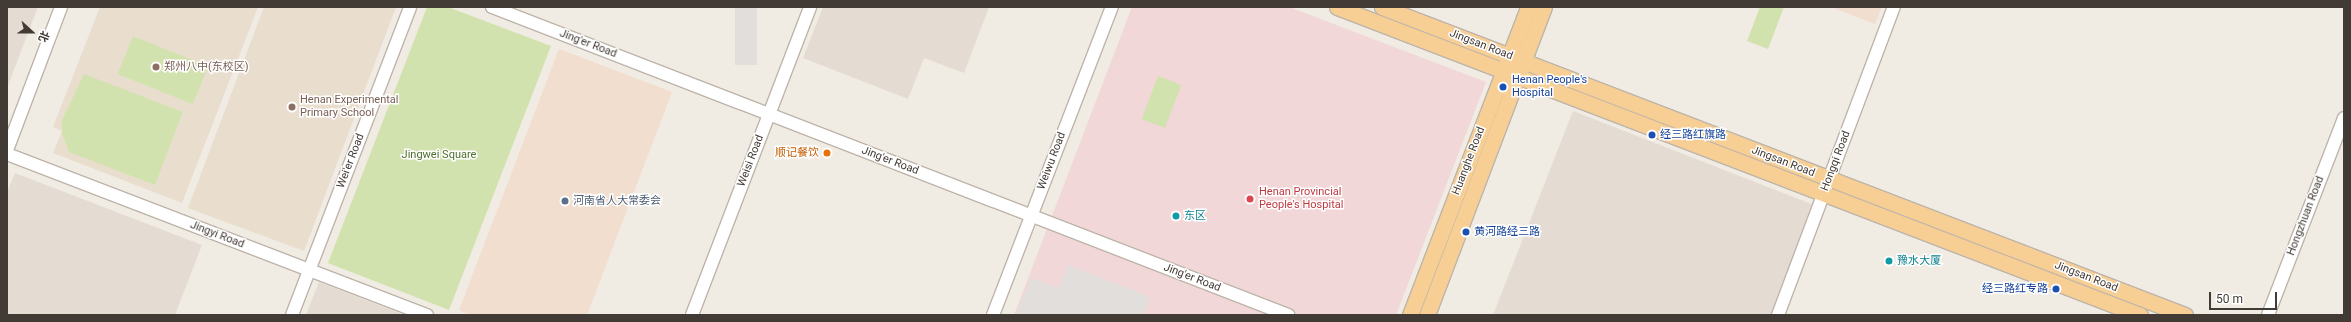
<!DOCTYPE html>
<html>
<head>
<meta charset="utf-8">
<style>
	body { margin:0 }
	#map { position:relative; width:2351px; height:322px; overflow:hidden; background:#f0ebe3; font-family:Roboto,"Noto Sans SC",sans-serif }
	div>[style] { position:absolute }
	[style*='--x'] { left:calc(var(--x)*1px); top:calc(var(--y)*1px); width:calc(var(--w)*1px); rotate:calc(var(--a)*1deg) }
	.residential>* { inset:0; background:#e4dcd2 }
	.commercial>* { inset:0; background:#f2decf }
	.education>* { inset:0; background:#e9dece }
	.medical>* { inset:0; background:#f1d7d7 }
	.green>* { inset:0; background:#d2e2ae; transform-origin:0 0 }
	.parking>* { inset:0; background:#e1dedb; transform-origin:0 0 }
	.roads { filter:drop-shadow(1px 0 #beb4aa) drop-shadow(-1px 0 #beb4aa) drop-shadow(0 1px #beb4aa) drop-shadow(0 -1px #beb4aa) }
	.minor>* { height:12px; margin:-6px; padding:0 6px; transform-origin:6px; border-radius:6px; background:#fff }
	.major>* { height:15px; margin:-7.5px; padding:0 7.5px; transform-origin:7.5px; border-radius:7.5px; background:#f7cf95 }
	.dots>* { width:11px; height:11px; translate:-50% -50%; box-sizing:border-box; border:2px solid #fff; border-radius:50% }
	span { translate:-50% -50%; white-space:nowrap; text-align:center; line-height:1.15; -webkit-text-stroke:3px #fff; paint-order:stroke }
	.street-label { font-size:11px; color:#423a34 }
	.education-label { font-size:11px; color:#785e54 }
	.left { translate:0 -50%; text-align:left }
	.transit-label { font-size:11px; color:#164399 }
	.right { translate:-100% -50%; text-align:right }
	.food-label { font-size:11px; color:#c56008 }
	.park-label { font-size:11px; color:#4e6e2c }
	.health-label { font-size:11px; color:#be3a42 }
	.service-label { font-size:11px; color:#4e5e75 }
	.culture-label { font-size:11px; color:#0d838f }
	.frame { position:absolute; inset:0; border:8px solid #423a34; pointer-events:none }
	.north { position:absolute; left:12px; top:12px; width:40px; height:40px; -webkit-text-stroke:3px #fff; paint-order:stroke; rotate:111deg; font-size:11px; font-weight:700; line-height:16px; text-align:center; color:#423a34 }
	.north::after { content:''; display:block; margin:auto; width:14px; height:18px; background:#423a34; clip-path:polygon(50% 0,100% 100%,50% 72%,0 100%) }
	.scale { position:absolute; left:2209px; top:292px; width:68px; height:18px; box-sizing:border-box; border:2px solid #423a34; border-top:0; padding-left:5px; font-size:12px; line-height:14px; white-space:nowrap; color:#423a34; -webkit-text-stroke:3px #fff; paint-order:stroke }
</style>
</head>
<body>
<div id="map">
	<div class="residential">
		<i style="clip-path:polygon(7px 7px,38px 7px,7px 88px)"></i>
		<i style="clip-path:polygon(823px 7px,989px 7px,964px 73px,924px 58px,908px 99px,803px 58px)"></i>
		<i style="clip-path:polygon(1573px 111px,1814px 205px,1771px 315px,1493px 315px)"></i>
		<i style="clip-path:polygon(15px 173px,202px 245px,175px 315px,7px 315px,7px 192px)"></i>
		<i style="clip-path:polygon(319px 282px,404px 315px,306px 315px)"></i>
	</div>
	<div class="commercial">
		<i style="clip-path:polygon(1831px 7px,1882px 7px,1875px 24px)"></i>
		<i style="clip-path:polygon(559px 49px,672px 92px,587px 315px,470px 315px,459px 310px)"></i>
	</div>
	<div class="education">
		<i style="clip-path:polygon(100px 7px,258px 7px,182px 203px,53px 153px,62px 131px,53px 127px)"></i>
		<i style="clip-path:polygon(264px 7px,396px 7px,304px 251px,188px 208px)"></i>
	</div>
	<div class="medical">
		<i style="clip-path:polygon(1132px 7px,1289px 7px,1486px 82px,1396px 315px,1014px 315px)"></i>
	</div>
	<div class="green">
		<i style="clip-path:polygon(427px 7px,448px 7px,551px 46px,449px 310px,328px 263px)"></i>
		<i style="clip-path:polygon(1760px 7px,1784px 7px,1768px 49px,1747px 41px)"></i>
		<i style="left:133px;top:36px;width:81px;height:41px;rotate:22deg"></i>
		<i style="clip-path:polygon(84px 74px,183px 112px,155px 185px,69px 152px,62px 133px,62px 120px)"></i>
		<i style="left:1158px;top:76px;width:25px;height:46px;rotate:21deg"></i>
	</div>
	<div class="parking">
		<i style="left:735px;top:7px;width:22px;height:58px"></i>
		<i style="clip-path:polygon(1068px 265px,1150px 297px,1143px 315px,1016px 315px,1031px 278px,1058px 288px)"></i>
	</div>
	<div class="roads">
		<div class="minor">
			<i style="--x:492;--y:7;--w:854;--a:21.15"></i>
			<i style="--x:7;--y:150;--w:153;--a:-69.3"></i>
			<i style="--x:7;--y:154;--w:450;--a:21"></i>
			<i style="--x:292;--y:315;--w:330;--a:-69"></i>
			<i style="--x:692;--y:315;--w:330;--a:-69"></i>
			<i style="--x:993;--y:315;--w:330;--a:-68.9"></i>
			<i style="--x:1778;--y:315;--w:329;--a:-69.4"></i>
			<i style="--x:2268;--y:315;--w:211;--a:-68.9"></i>
		</div>
		<div class="major">
			<i style="--x:1337;--y:7;--w:860;--a:20.98"></i>
			<i style="--x:1382;--y:7;--w:860;--a:20.98"></i>
			<i style="--x:1410;--y:315;--w:330;--a:-69"></i>
			<i style="--x:1427;--y:315;--w:329;--a:-69.2"></i>
		</div>
	</div>
	<div class="dots">
		<i style="left:156px;top:67px;background:#8d6e63"></i>
		<i style="left:1503px;top:87px;background:#1a4fb4"></i>
		<i style="left:292px;top:107px;background:#8d6e63"></i>
		<i style="left:1652px;top:135px;background:#1a4fb4"></i>
		<i style="left:827px;top:153px;background:#e8710a"></i>
		<i style="left:1250px;top:199px;background:#e0444e"></i>
		<i style="left:565px;top:201px;background:#5c6f8a"></i>
		<i style="left:1176px;top:216px;background:#0f9aa8"></i>
		<i style="left:1466px;top:232px;background:#1a4fb4"></i>
		<i style="left:1889px;top:261px;background:#0f9aa8"></i>
		<i style="left:2056px;top:289px;background:#1a4fb4"></i>
	</div>
	<div class="street-label">
		<span style="left:588px;top:44px;rotate:21deg">Jing'er Road</span>
		<span style="left:1481px;top:45px;rotate:21deg">Jingsan Road</span>
		<span style="left:351px;top:161px;rotate:-69deg">Wei'er Road</span>
		<span style="left:751px;top:161px;rotate:-69deg">Weisi Road</span>
		<span style="left:890px;top:161px;rotate:21deg">Jing'er Road</span>
		<span style="left:1052px;top:161px;rotate:-69deg">Weiwu Road</span>
		<span style="left:1469px;top:161px;rotate:-69deg">Huanghe Road</span>
		<span style="left:1836px;top:161px;rotate:-69deg">Hongqi Road</span>
		<span style="left:1783px;top:162px;rotate:21deg">Jingsan Road</span>
		<span style="left:2306px;top:216px;rotate:-69deg">Hongzhuan Road</span>
		<span style="left:217px;top:235px;rotate:21deg">Jingyi Road</span>
		<span style="left:2086px;top:277px;rotate:21deg">Jingsan Road</span>
		<span style="left:1192px;top:278px;rotate:21deg">Jing'er Road</span>
	</div>
	<div class="education-label">
		<span class="left" style="left:164px;top:67px">郑州八中(东校区)</span>
		<span class="left" style="left:300px;top:107px">Henan Experimental<br>Primary School</span>
	</div>
	<div class="transit-label">
		<span class="left" style="left:1512px;top:87px">Henan People's<br>Hospital</span>
		<span class="left" style="left:1660px;top:135px">经三路红旗路</span>
		<span class="left" style="left:1474px;top:232px">黄河路经三路</span>
		<span class="right" style="left:2048px;top:289px">经三路红专路</span>
	</div>
	<div class="food-label">
		<span class="right" style="left:819px;top:153px">顺记餐饮</span>
	</div>
	<div class="park-label">
		<span style="left:439px;top:155px">Jingwei Square</span>
	</div>
	<div class="health-label">
		<span class="left" style="left:1259px;top:199px">Henan Provincial<br>People's Hospital</span>
	</div>
	<div class="service-label">
		<span class="left" style="left:573px;top:201px">河南省人大常委会</span>
	</div>
	<div class="culture-label">
		<span class="left" style="left:1184px;top:216px">东区</span>
		<span class="left" style="left:1897px;top:261px">豫水大厦</span>
	</div>
	<div class="frame"></div>
	<div class="north">北</div>
	<div class="scale">50 m</div>
</div>
</body>
</html>
